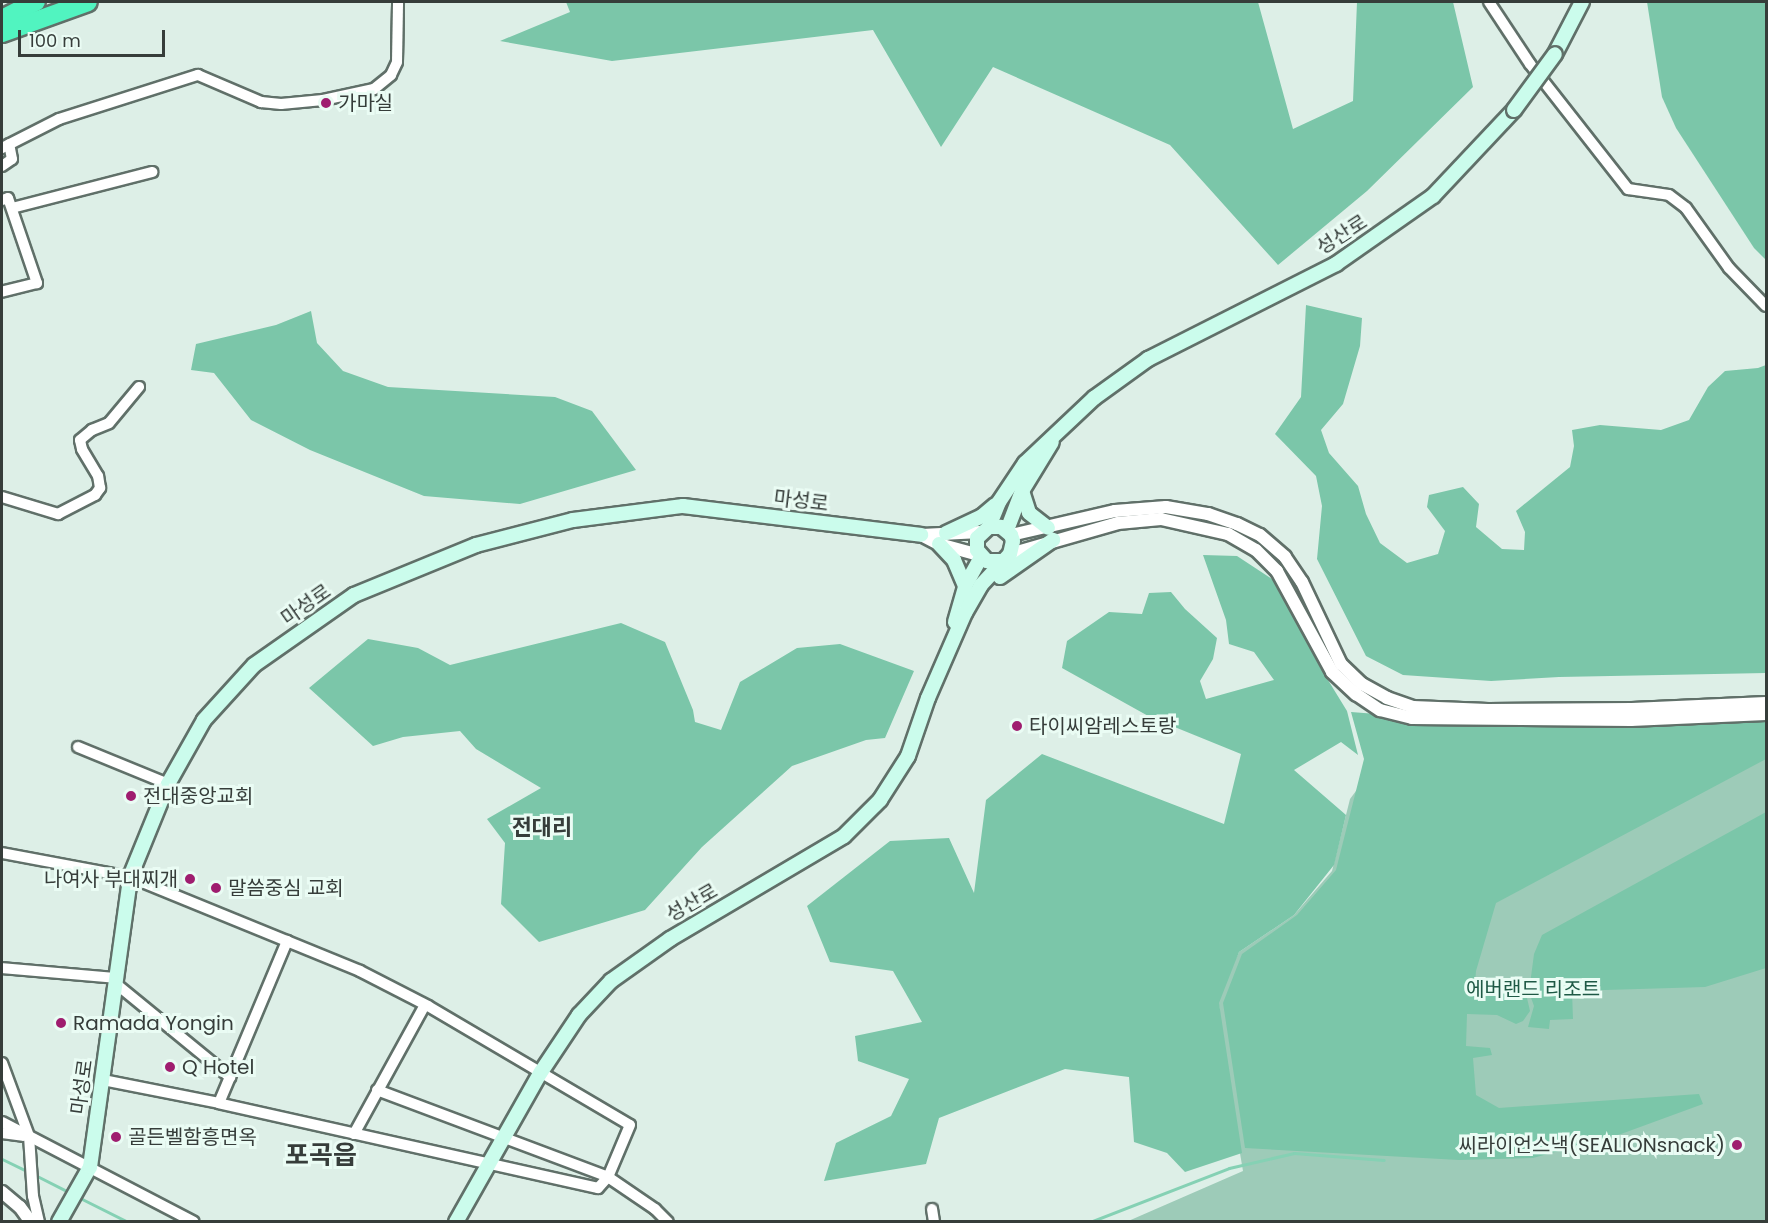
<!DOCTYPE html>
<html>
<head>
<meta charset="utf-8">
<style>
	body { margin:0 }
	#map { position:relative; width:1768px; height:1223px; overflow:hidden; background:#ddefe7; font-family:Poppins,"Noto Sans KR",sans-serif }
	div>[style] { position:absolute }
	[style*='--x'] { left:calc(var(--x)*1px); top:calc(var(--y)*1px); width:calc(var(--w)*1px); rotate:calc(var(--a)*1deg) }
	.green>* { inset:0; background:#9dcbb8 }
	.forest>* { inset:0; background:#7bc6a9 }
	.stream>* { height:3px; margin:-1.5px; padding:0 1.5px; transform-origin:1.5px; border-radius:1.5px; background:#85d1b4 }
	.roads { filter:drop-shadow(2px 0 #607069) drop-shadow(-2px 0 #607069) drop-shadow(0 2px #607069) drop-shadow(0 -2px #607069) }
	.minor>* { height:10px; margin:-5px; padding:0 5px; transform-origin:5px; border-radius:5px; background:#fff }
	.tertiary>* { height:12px; margin:-6px; padding:0 6px; transform-origin:6px; border-radius:6px; background:#fff }
	.secondary>* { height:14px; margin:-7px; padding:0 7px; transform-origin:7px; border-radius:7px; background:#cbfcec }
	.motorway>* { height:18px; margin:-9px; padding:0 9px; transform-origin:9px; border-radius:9px; background:#51f4c0 }
	.bridges { filter:drop-shadow(2px 0 #607069) drop-shadow(-2px 0 #607069) drop-shadow(0 2px #607069) drop-shadow(0 -2px #607069) }
	.secondary-bridge>* { height:14px; margin:-7px; padding:0 7px; transform-origin:7px; border-radius:7px; background:#cbfcec }
	.dots>* { width:16px; height:16px; translate:-50% -50%; box-sizing:border-box; border:3px solid #eafcf4; border-radius:50% }
	span { translate:-50% -50%; white-space:nowrap; text-align:center; line-height:1.15; -webkit-text-stroke:6px #eafcf4; paint-order:stroke }
	.poi-label { font-size:20px; color:#363d3a }
	.left { translate:0 -50%; text-align:left }
	.right { translate:-100% -50%; text-align:right }
	.street-label { font-size:20px; color:#363d3a }
	.park-label { font-size:20px; color:#1e5945 }
	.quarter-label { font-size:22px; color:#363d3a; font-weight:700 }
	.district-label { font-size:26px; color:#363d3a; font-weight:700 }
	.frame { position:absolute; inset:0; border:3px solid #363d3a; pointer-events:none }
	.scale { position:absolute; left:18px; top:30px; width:147px; height:27px; box-sizing:border-box; border:3px solid #363d3a; border-top:0; padding-left:8px; font-size:18px; line-height:21px; white-space:nowrap; color:#363d3a; -webkit-text-stroke:4px #eafcf4; paint-order:stroke }
</style>
</head>
<body>
<div id="map">
	<div class="green">
		<i style="clip-path:polygon(1766px 723px,1766px 1221px,1126px 1222px,1243px 1171px,1226px 1071px,1218px 996px,1239px 952px,1294px 915px,1332px 871px,1350px 799px,1400px 732px)"></i>
	</div>
	<div class="forest">
		<i style="clip-path:polygon(566px 2px,1258px 2px,1293px 129px,1353px 101px,1357px 2px,1453px 2px,1473px 87px,1367px 191px,1278px 265px,1170px 145px,993px 67px,941px 147px,873px 30px,612px 61px,500px 41px,570px 12px)"></i>
		<i style="clip-path:polygon(1647px 2px,1766px 2px,1766px 260px,1754px 248px,1676px 128px,1662px 97px)"></i>
		<i style="clip-path:polygon(1306px 305px,1362px 318px,1360px 346px,1343px 404px,1321px 430px,1329px 453px,1358px 486px,1366px 514px,1380px 543px,1407px 563px,1438px 554px,1445px 531px,1427px 507px,1429px 495px,1463px 487px,1479px 504px,1476px 527px,1502px 549px,1524px 550px,1525px 532px,1516px 511px,1570px 467px,1574px 446px,1572px 430px,1600px 425px,1661px 430px,1689px 420px,1708px 387px,1725px 371px,1758px 368px,1766px 365px,1766px 673px,1559px 677px,1491px 681px,1403px 675px,1366px 656px,1317px 559px,1322px 506px,1316px 476px,1275px 434px,1301px 397px)"></i>
		<i style="clip-path:polygon(311px 311px,317px 343px,343px 371px,388px 387px,555px 397px,592px 411px,636px 470px,520px 504px,424px 496px,310px 450px,251px 420px,214px 373px,191px 370px,196px 344px,276px 325px)"></i>
		<i style="clip-path:polygon(1203px 555px,1237px 556px,1278px 583px,1320px 667px,1347px 711px,1358px 755px,1341px 742px,1294px 770px,1346px 815px,1334px 865px,1294px 915px,1239px 952px,1219px 1003px,1242px 1153px,1185px 1172px,1167px 1153px,1134px 1142px,1129px 1077px,1065px 1069px,939px 1118px,926px 1164px,824px 1181px,836px 1143px,891px 1116px,909px 1079px,858px 1061px,855px 1036px,922px 1022px,893px 971px,830px 962px,807px 906px,890px 841px,949px 838px,974px 893px,986px 800px,1042px 754px,1224px 824px,1241px 754px,1150px 717px,1062px 668px,1067px 641px,1109px 612px,1142px 614px,1149px 593px,1171px 592px,1185px 609px,1217px 638px,1213px 659px,1200px 681px,1206px 699px,1274px 680px,1254px 652px,1229px 644px,1226px 620px)"></i>
		<i style="clip-path:polygon(621px 623px,665px 642px,693px 710px,695px 722px,721px 730px,740px 682px,797px 648px,840px 644px,914px 671px,885px 738px,866px 740px,792px 766px,702px 847px,645px 910px,539px 942px,501px 904px,505px 843px,487px 819px,541px 788px,476px 749px,460px 731px,403px 737px,373px 746px,309px 688px,368px 639px,418px 648px,450px 665px)"></i>
		<i style="clip-path:polygon(1351px 712px,1528px 726px,1766px 717px,1766px 759px,1496px 903px,1476px 971px,1475px 983px,1484px 991px,1523px 995px,1527px 998px,1530px 1011px,1523px 1021px,1516px 1024px,1497px 1015px,1467px 1014px,1466px 1046px,1490px 1048px,1492px 1055px,1473px 1058px,1476px 1095px,1499px 1108px,1699px 1094px,1703px 1104px,1621px 1134px,1533px 1158px,1459px 1160px,1245px 1148px,1223px 1003px,1242px 954px,1297px 915px,1336px 870px,1364px 759px)"></i>
		<i style="clip-path:polygon(1766px 812px,1766px 968px,1705px 987px,1572px 991px,1573px 1019px,1550px 1020px,1549px 1029px,1528px 1027px,1534px 1006px,1529px 992px,1534px 954px,1542px 935px)"></i>
	</div>
	<div class="stream">
		<i style="--x:2;--y:1159;--w:30;--a:26"></i>
		<i style="--x:35;--y:1175;--w:39;--a:27"></i>
		<i style="--x:78;--y:1197;--w:56;--a:26.6"></i>
		<i style="--x:1090;--y:1222;--w:149;--a:-21.2"></i>
		<i style="--x:1229;--y:1168;--w:67;--a:-13"></i>
		<i style="--x:1294;--y:1153;--w:90;--a:4.4"></i>
	</div>
	<div class="roads">
		<div class="minor">
			<i style="--x:1489;--y:2;--w:74;--a:56.5"></i>
			<i style="--x:1530;--y:64;--w:159;--a:51.9"></i>
			<i style="--x:1628;--y:189;--w:41;--a:8.3"></i>
			<i style="--x:1669;--y:195;--w:21;--a:37"></i>
			<i style="--x:1686;--y:208;--w:74;--a:54.4"></i>
			<i style="--x:1729;--y:268;--w:53;--a:45.8"></i>
			<i style="--x:2;--y:148;--w:64;--a:-27"></i>
			<i style="--x:59;--y:119;--w:146;--a:-17.6"></i>
			<i style="--x:198;--y:75;--w:69;--a:23.2"></i>
			<i style="--x:261;--y:102;--w:20;--a:6"></i>
			<i style="--x:281;--y:104;--w:42;--a:-5.4"></i>
			<i style="--x:323;--y:100;--w:52;--a:-12.2"></i>
			<i style="--x:374;--y:89;--w:22;--a:-39"></i>
			<i style="--x:391;--y:75;--w:14;--a:-65"></i>
			<i style="--x:397;--y:62;--w:60;--a:-89"></i>
			<i style="--x:2;--y:166;--w:12;--a:-35"></i>
			<i style="--x:12;--y:159;--w:15;--a:-101"></i>
			<i style="--x:2;--y:200;--w:6;--a:-18"></i>
			<i style="--x:8;--y:198;--w:90;--a:71.2"></i>
			<i style="--x:37;--y:283;--w:36;--a:166"></i>
			<i style="--x:12;--y:208;--w:145;--a:-14.4"></i>
			<i style="--x:2;--y:497;--w:59;--a:16.9"></i>
			<i style="--x:58;--y:514;--w:42;--a:-27.2"></i>
			<i style="--x:95;--y:495;--w:9;--a:-54"></i>
			<i style="--x:100;--y:488;--w:12;--a:-99"></i>
			<i style="--x:98;--y:476;--w:31;--a:-121"></i>
			<i style="--x:82;--y:449;--w:9;--a:-103"></i>
			<i style="--x:80;--y:440;--w:16;--a:-40"></i>
			<i style="--x:92;--y:430;--w:18;--a:-22"></i>
			<i style="--x:109;--y:423;--w:47;--a:-50.2"></i>
			<i style="--x:78;--y:747;--w:97;--a:22.3"></i>
			<i style="--x:2;--y:853;--w:130;--a:10.6"></i>
			<i style="--x:130;--y:877;--w:248;--a:22.2"></i>
			<i style="--x:360;--y:971;--w:76;--a:27.2"></i>
			<i style="--x:428;--y:1006;--w:234;--a:30.5"></i>
			<i style="--x:630;--y:1125;--w:56;--a:112.9"></i>
			<i style="--x:608;--y:1177;--w:15;--a:132"></i>
			<i style="--x:598;--y:1188;--w:388;--a:-167.4"></i>
			<i style="--x:2;--y:968;--w:114;--a:5"></i>
			<i style="--x:115;--y:983;--w:149;--a:39.3"></i>
			<i style="--x:2;--y:1063;--w:78;--a:69.7"></i>
			<i style="--x:29;--y:1136;--w:60;--a:86.2"></i>
			<i style="--x:33;--y:1196;--w:27;--a:77"></i>
			<i style="--x:103;--y:1080;--w:118;--a:11.2"></i>
			<i style="--x:219;--y:1103;--w:176;--a:-67.2"></i>
			<i style="--x:377;--y:1090;--w:247;--a:20.6"></i>
			<i style="--x:608;--y:1177;--w:57;--a:34.2"></i>
			<i style="--x:655;--y:1209;--w:18;--a:45"></i>
			<i style="--x:2;--y:1122;--w:216;--a:27.5"></i>
			<i style="--x:2;--y:1133;--w:21;--a:8"></i>
			<i style="--x:354;--y:1134;--w:147;--a:-61.2"></i>
			<i style="--x:932;--y:1209;--w:13;--a:81"></i>
		</div>
		<div class="tertiary">
			<i style="--x:921;--y:535;--w:20;--a:27"></i>
			<i style="--x:939;--y:544;--w:41;--a:15.4"></i>
			<i style="--x:922;--y:535;--w:58;--a:-3"></i>
			<i style="--x:1011;--y:535;--w:107;--a:-13"></i>
			<i style="--x:1115;--y:511;--w:51;--a:-4.5"></i>
			<i style="--x:1166;--y:507;--w:43;--a:9.5"></i>
			<i style="--x:1208;--y:514;--w:31;--a:19"></i>
			<i style="--x:1237;--y:524;--w:25;--a:26"></i>
			<i style="--x:1260;--y:535;--w:33;--a:41"></i>
			<i style="--x:1285;--y:557;--w:30;--a:56"></i>
			<i style="--x:1302;--y:582;--w:91;--a:64.6"></i>
			<i style="--x:1341;--y:664;--w:29;--a:44"></i>
			<i style="--x:1362;--y:684;--w:29;--a:29"></i>
			<i style="--x:1387;--y:698;--w:28;--a:19"></i>
			<i style="--x:1413;--y:707;--w:75;--a:2.3"></i>
			<i style="--x:1488;--y:710;--w:144;--a:-0.4"></i>
			<i style="--x:1632;--y:709;--w:134;--a:-2.6"></i>
			<i style="--x:1010;--y:554;--w:112;--a:-16"></i>
			<i style="--x:1118;--y:523;--w:43;--a:-5.3"></i>
			<i style="--x:1161;--y:519;--w:69;--a:12.6"></i>
			<i style="--x:1228;--y:534;--w:32;--a:30"></i>
			<i style="--x:1256;--y:550;--w:30;--a:45"></i>
			<i style="--x:1277;--y:571;--w:115;--a:61.4"></i>
			<i style="--x:1332;--y:672;--w:33;--a:43"></i>
			<i style="--x:1356;--y:694;--w:29;--a:34"></i>
			<i style="--x:1380;--y:710;--w:33;--a:14"></i>
			<i style="--x:1412;--y:718;--w:219;--a:0.5"></i>
			<i style="--x:1631;--y:720;--w:135;--a:-2.5"></i>
			<i style="--x:2;--y:1192;--w:23;--a:40"></i>
			<i style="--x:20;--y:1207;--w:19;--a:54"></i>
		</div>
		<div class="secondary">
			<i style="--x:1555;--y:54;--w:59;--a:-62.6"></i>
			<i style="--x:1022;--y:491;--w:23;--a:72"></i>
			<i style="--x:1029;--y:513;--w:24;--a:38"></i>
			<i style="--x:989;--y:527;--w:27;--a:-68"></i>
			<i style="--x:999;--y:502;--w:47;--a:-56.3"></i>
			<i style="--x:1025;--y:463;--w:95;--a:-43.3"></i>
			<i style="--x:1094;--y:398;--w:67;--a:-35.8"></i>
			<i style="--x:1148;--y:359;--w:211;--a:-26.8"></i>
			<i style="--x:1336;--y:264;--w:118;--a:-35"></i>
			<i style="--x:1433;--y:196;--w:118;--a:-46.7"></i>
			<i style="--x:1007;--y:530;--w:42;--a:-69"></i>
			<i style="--x:1022;--y:491;--w:57;--a:-58.5"></i>
			<i style="--x:946;--y:533;--w:40;--a:-25"></i>
			<i style="--x:982;--y:516;--w:17;--a:-40"></i>
			<i style="--x:939;--y:544;--w:22;--a:47"></i>
			<i style="--x:954;--y:560;--w:28;--a:67"></i>
			<i style="--x:1000;--y:577;--w:65;--a:-34.9"></i>
			<i style="--x:955;--y:622;--w:37;--a:-74"></i>
			<i style="--x:965;--y:586;--w:33;--a:-61"></i>
			<i style="--x:59;--y:1222;--w:63;--a:-60.6"></i>
			<i style="--x:90;--y:1167;--w:293;--a:-82.1"></i>
			<i style="--x:130;--y:877;--w:100;--a:-67.8"></i>
			<i style="--x:168;--y:784;--w:73;--a:-60.6"></i>
			<i style="--x:204;--y:720;--w:74;--a:-47.7"></i>
			<i style="--x:254;--y:665;--w:122;--a:-35"></i>
			<i style="--x:354;--y:595;--w:132;--a:-22.3"></i>
			<i style="--x:476;--y:545;--w:100;--a:-14.5"></i>
			<i style="--x:573;--y:520;--w:111;--a:-7.3"></i>
			<i style="--x:683;--y:506;--w:240;--a:6.9"></i>
			<i style="--x:456;--y:1222;--w:172;--a:-60.5"></i>
			<i style="--x:541;--y:1072;--w:69;--a:-56.3"></i>
			<i style="--x:579;--y:1015;--w:47;--a:-46.7"></i>
			<i style="--x:611;--y:981;--w:72;--a:-35.4"></i>
			<i style="--x:670;--y:939;--w:202;--a:-30.6"></i>
			<i style="--x:844;--y:836;--w:51;--a:-45"></i>
			<i style="--x:880;--y:800;--w:52;--a:-57.5"></i>
			<i style="--x:908;--y:756;--w:61;--a:-71"></i>
			<i style="--x:928;--y:698;--w:93;--a:-66.5"></i>
			<i style="--x:965;--y:613;--w:32;--a:-60"></i>
			<i style="--x:981;--y:585;--w:42;--a:-46.9"></i>
			<i style="--x:1010;--y:554;--w:13;--a:-77"></i>
			<i style="--x:1013;--y:541;--w:6;--a:-108"></i>
			<i style="--x:1011;--y:535;--w:13;--a:-141"></i>
			<i style="--x:1001;--y:527;--w:12;--a:180"></i>
			<i style="--x:989;--y:527;--w:16;--a:137"></i>
			<i style="--x:977;--y:538;--w:12;--a:90"></i>
			<i style="--x:977;--y:550;--w:15;--a:48"></i>
			<i style="--x:987;--y:561;--w:14;--a:0"></i>
		</div>
		<div class="motorway">
			<i style="--x:2;--y:19;--w:38;--a:-27"></i>
			<i style="--x:2;--y:33;--w:91;--a:-19.8"></i>
		</div>
	</div>
	<div class="bridges">
		<div class="secondary-bridge">
			<i style="--x:1514;--y:110;--w:69;--a:-53.8"></i>
		</div>
	</div>
	<div class="dots">
		<i style="left:326px;top:103px;background:#9f1d6f"></i>
		<i style="left:1017px;top:726px;background:#9f1d6f"></i>
		<i style="left:131px;top:796px;background:#9f1d6f"></i>
		<i style="left:190px;top:879px;background:#9f1d6f"></i>
		<i style="left:216px;top:888px;background:#9f1d6f"></i>
		<i style="left:61px;top:1023px;background:#9f1d6f"></i>
		<i style="left:170px;top:1067px;background:#9f1d6f"></i>
		<i style="left:116px;top:1137px;background:#9f1d6f"></i>
		<i style="left:1737px;top:1145px;background:#9f1d6f"></i>
	</div>
	<div class="poi-label">
		<span class="left" style="left:338px;top:103px">가마실</span>
		<span class="left" style="left:1029px;top:726px">타이씨암레스토랑</span>
		<span class="left" style="left:143px;top:796px">전대중앙교회</span>
		<span class="right" style="left:178px;top:879px">나여사 부대찌개</span>
		<span class="left" style="left:228px;top:888px">말씀중심 교회</span>
		<span class="left" style="left:73px;top:1023px">Ramada Yongin</span>
		<span class="left" style="left:182px;top:1067px">Q Hotel</span>
		<span class="left" style="left:128px;top:1137px">골든벨함흥면옥</span>
		<span class="right" style="left:1725px;top:1145px">씨라이언스낵(SEALIONsnack)</span>
	</div>
	<div class="street-label">
		<span style="left:1342px;top:235px;rotate:-33deg">성산로</span>
		<span style="left:801px;top:501px;rotate:7deg">마성로</span>
		<span style="left:306px;top:605px;rotate:-35deg">마성로</span>
		<span style="left:692px;top:903px;rotate:-30deg">성산로</span>
		<span style="left:82px;top:1087px;rotate:-82deg">마성로</span>
	</div>
	<div class="park-label">
		<span style="left:1533px;top:989px">에버랜드 리조트</span>
	</div>
	<div class="quarter-label">
		<span style="left:542px;top:828px">전대리</span>
	</div>
	<div class="district-label">
		<span style="left:321px;top:1156px">포곡읍</span>
	</div>
	<div class="frame"></div>
	<div class="scale">100 m</div>
</div>
</body>
</html>
